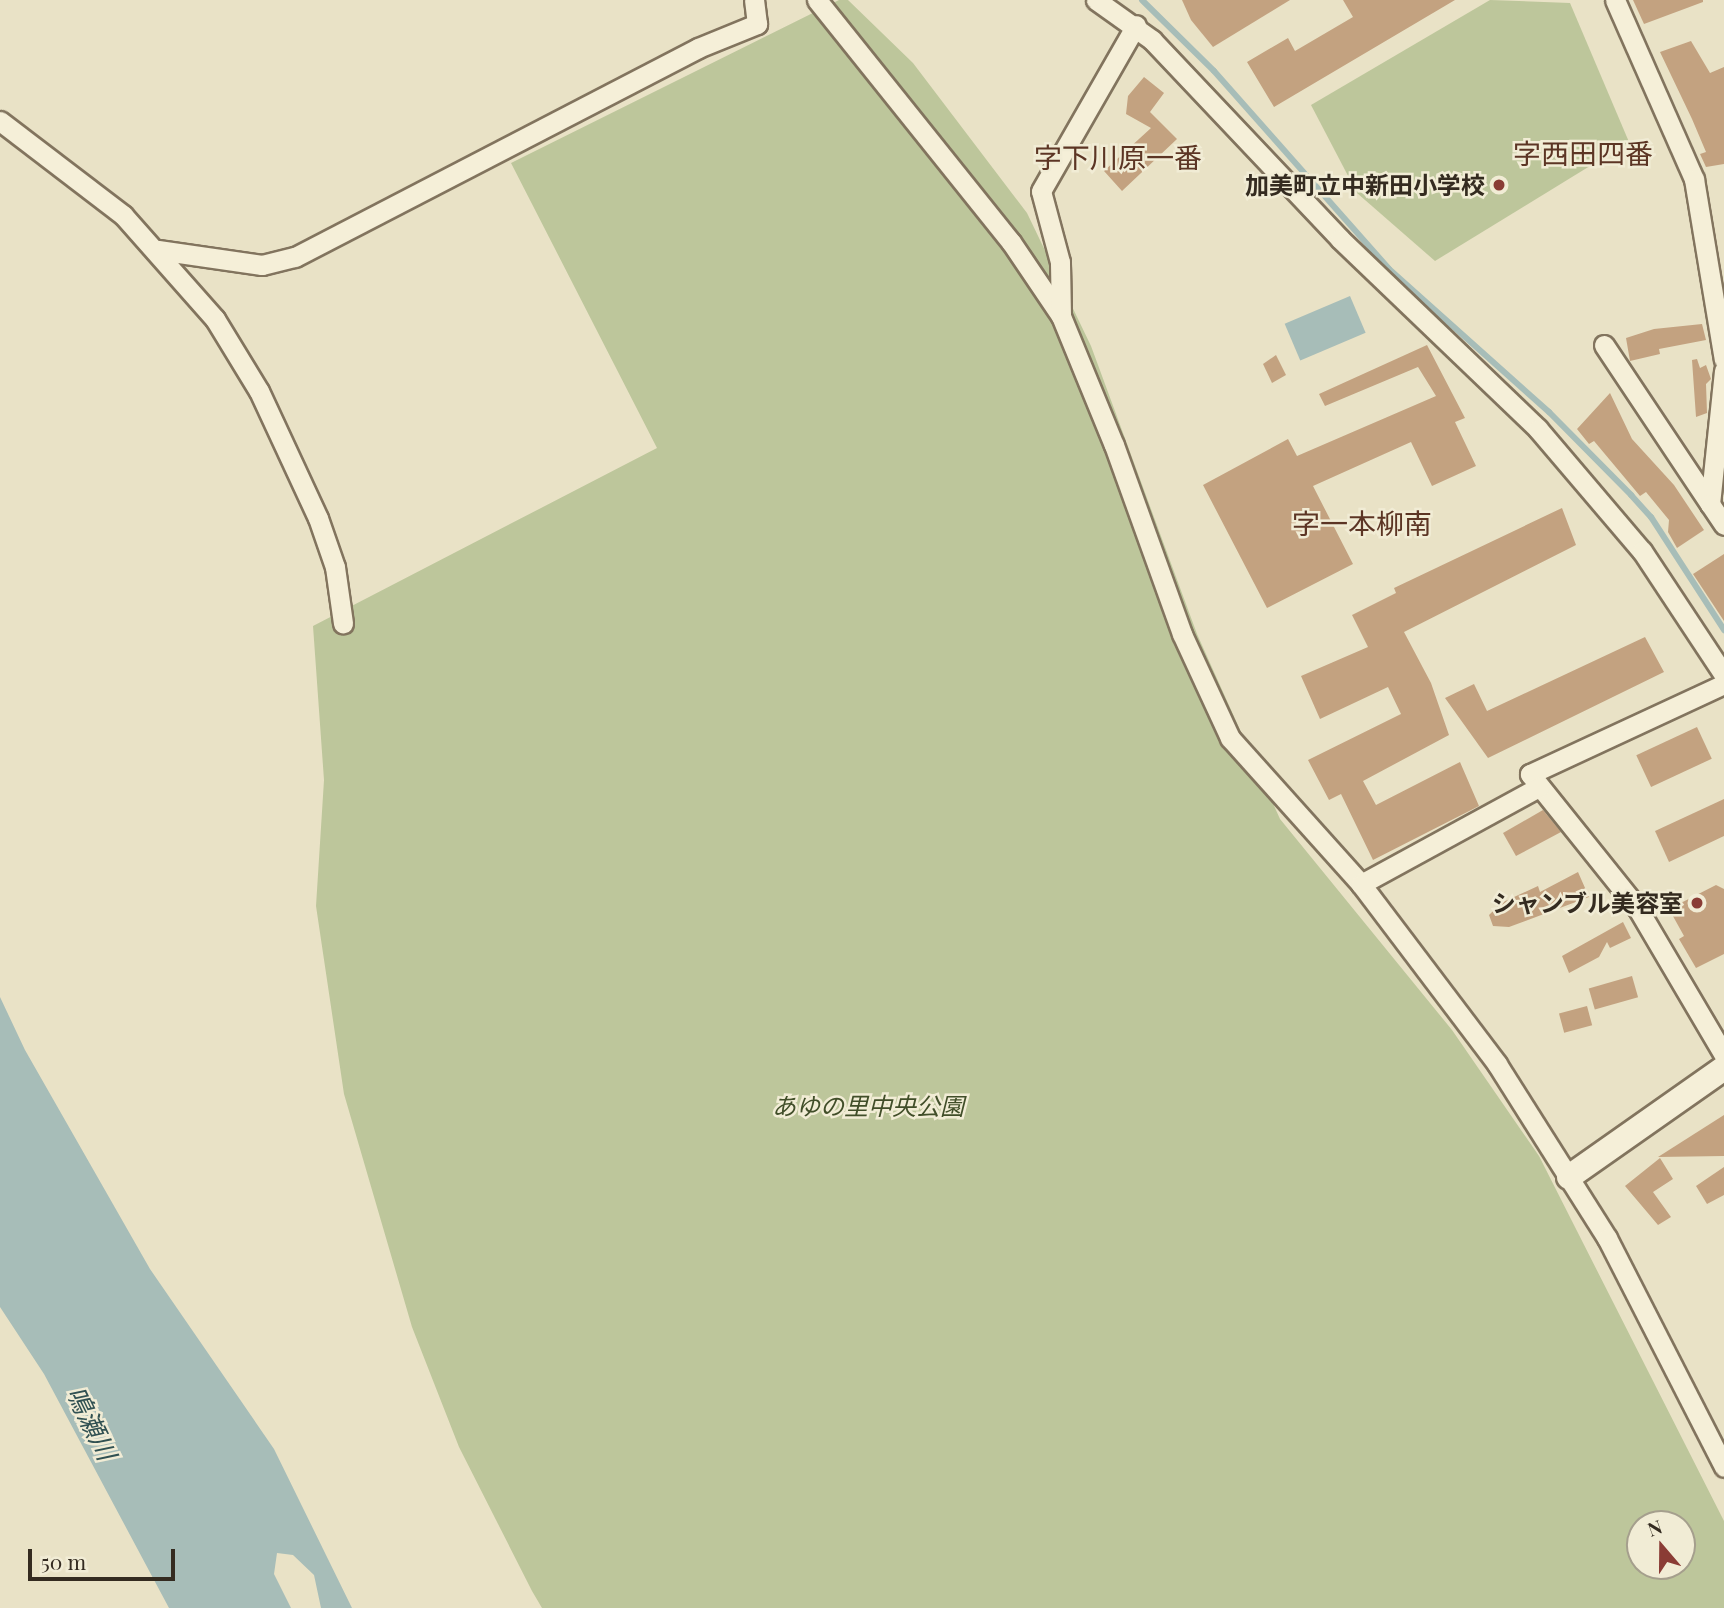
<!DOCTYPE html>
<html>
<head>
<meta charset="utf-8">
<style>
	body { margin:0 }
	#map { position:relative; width:1724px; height:1608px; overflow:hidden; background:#e9e2c6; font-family:"Playfair Display","Noto Sans JP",serif }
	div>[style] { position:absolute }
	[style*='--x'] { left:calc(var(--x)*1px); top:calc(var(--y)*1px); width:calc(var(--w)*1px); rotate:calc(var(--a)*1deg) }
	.green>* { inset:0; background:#bdc69b }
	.water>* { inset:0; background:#a7bdb8; transform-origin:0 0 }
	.stream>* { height:6px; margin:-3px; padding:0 3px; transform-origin:3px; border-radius:3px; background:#a7bdb8 }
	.building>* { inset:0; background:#c3a280; transform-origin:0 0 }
	.roads { filter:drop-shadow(2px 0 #82745e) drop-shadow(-2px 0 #82745e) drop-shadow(0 2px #82745e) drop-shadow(0 -2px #82745e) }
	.minor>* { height:19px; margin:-9.5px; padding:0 9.5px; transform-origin:9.5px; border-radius:9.5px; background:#f5efd8 }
	.tertiary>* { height:24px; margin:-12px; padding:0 12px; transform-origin:12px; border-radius:12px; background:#f5efd8 }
	.dots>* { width:19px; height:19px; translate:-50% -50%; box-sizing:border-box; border:4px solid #f1ecd5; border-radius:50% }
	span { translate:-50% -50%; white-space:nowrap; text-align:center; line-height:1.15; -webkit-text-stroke:5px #f1ecd5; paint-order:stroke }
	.poi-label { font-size:24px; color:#342b20; font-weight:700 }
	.right { translate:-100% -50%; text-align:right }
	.park-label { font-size:24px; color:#414e29; font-style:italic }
	.water-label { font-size:26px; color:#315152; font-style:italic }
	.quarter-label { font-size:28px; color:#5c3524 }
	.north { position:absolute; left:1626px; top:1510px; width:70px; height:70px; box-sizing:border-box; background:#f1ecd5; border:2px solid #a59f8d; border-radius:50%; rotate:340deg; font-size:19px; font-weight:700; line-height:28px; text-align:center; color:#342b20 }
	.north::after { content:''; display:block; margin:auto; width:24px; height:32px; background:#8a3c35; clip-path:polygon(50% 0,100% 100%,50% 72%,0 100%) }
	.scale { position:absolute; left:28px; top:1549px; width:147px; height:32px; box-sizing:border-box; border:4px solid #342b20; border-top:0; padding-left:9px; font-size:21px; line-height:24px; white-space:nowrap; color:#342b20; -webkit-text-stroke:5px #f1ecd5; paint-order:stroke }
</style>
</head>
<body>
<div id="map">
	<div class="green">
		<i style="clip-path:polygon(evenodd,839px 0,848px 0,913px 63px,1027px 213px,1091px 346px,1197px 634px,1280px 819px,1452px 1030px,1539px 1156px,1724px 1521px,1724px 1608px,542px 1608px,532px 1591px,459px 1447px,412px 1327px,344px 1094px,316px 906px,324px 780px,313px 626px,657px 448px,511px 163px,839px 0,1640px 1524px,1682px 1524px,1682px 1566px,1640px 1566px,1640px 1524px)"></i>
		<i style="clip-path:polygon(1490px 0,1570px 3px,1629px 142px,1435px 261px,1357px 193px,1311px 105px)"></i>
	</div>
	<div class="water">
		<i style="left:1350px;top:296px;width:40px;height:71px;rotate:67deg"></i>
		<i style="clip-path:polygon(0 997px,25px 1050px,150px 1269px,274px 1449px,352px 1608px,321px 1608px,314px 1575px,293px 1555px,277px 1553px,274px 1574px,291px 1608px,169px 1608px,44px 1374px,0 1307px)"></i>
	</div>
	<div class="stream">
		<i style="--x:1142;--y:0;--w:101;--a:44.6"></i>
		<i style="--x:1214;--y:71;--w:264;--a:48.5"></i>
		<i style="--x:1389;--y:269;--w:215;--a:41.8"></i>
		<i style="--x:1549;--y:412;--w:117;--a:45.3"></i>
		<i style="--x:1631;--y:495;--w:30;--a:48"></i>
		<i style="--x:1651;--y:517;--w:135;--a:57.1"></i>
	</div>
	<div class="building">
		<i style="clip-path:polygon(1182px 0,1290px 0,1213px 47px,1191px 20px)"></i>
		<i style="clip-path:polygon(1343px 0,1455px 0,1274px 107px,1247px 62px,1288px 38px,1295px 51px,1353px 17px)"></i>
		<i style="clip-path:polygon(1633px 0,1703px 0,1703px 2px,1644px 24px)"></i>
		<i style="clip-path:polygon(1691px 41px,1710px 73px,1724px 67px,1724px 164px,1706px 167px,1700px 154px,1706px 152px,1692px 119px,1660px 52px)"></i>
		<i style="clip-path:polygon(1144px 77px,1164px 93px,1150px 112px,1177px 139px,1122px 191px,1104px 171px,1151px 128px,1126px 114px,1128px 96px)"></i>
		<i style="clip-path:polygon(1702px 324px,1706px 340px,1659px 349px,1660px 354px,1630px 361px,1626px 338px,1654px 329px)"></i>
		<i style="clip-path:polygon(1427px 345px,1465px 418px,1455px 422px,1476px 466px,1432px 486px,1411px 442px,1313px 486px,1353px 564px,1267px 608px,1203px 485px,1288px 439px,1297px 456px,1436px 396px,1418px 367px,1325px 406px,1319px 394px)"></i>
		<i style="clip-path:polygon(1276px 355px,1286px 375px,1272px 383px,1263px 364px)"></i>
		<i style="clip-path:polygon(1697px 359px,1700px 368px,1706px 365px,1711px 379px,1706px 384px,1707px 413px,1696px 417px,1692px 360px)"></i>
		<i style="clip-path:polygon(1610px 393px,1632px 439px,1674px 485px,1704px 530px,1677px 548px,1668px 532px,1669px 520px,1646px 492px,1640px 496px,1594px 441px,1589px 444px,1577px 429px)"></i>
		<i style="clip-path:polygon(1562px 508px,1576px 545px,1404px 632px,1431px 683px,1449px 735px,1363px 781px,1376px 805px,1460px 762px,1479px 806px,1373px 860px,1341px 794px,1329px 800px,1308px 760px,1401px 714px,1388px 687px,1320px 719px,1301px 676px,1368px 647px,1352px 615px,1396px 593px,1394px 588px)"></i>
		<i style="clip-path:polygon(1724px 554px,1724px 621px,1693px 574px)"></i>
		<i style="clip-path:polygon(1645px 637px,1664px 672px,1488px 758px,1445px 698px,1474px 684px,1487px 711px)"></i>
		<i style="left:1697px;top:727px;width:35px;height:67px;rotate:65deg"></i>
		<i style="clip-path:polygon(1724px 799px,1724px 836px,1669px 862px,1655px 831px)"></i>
		<i style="clip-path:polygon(1543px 810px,1561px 832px,1516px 856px,1503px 833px)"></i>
		<i style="clip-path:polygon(1578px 872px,1589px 897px,1509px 927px,1493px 926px,1489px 915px,1501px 903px,1538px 886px,1540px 892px)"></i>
		<i style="clip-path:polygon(1716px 885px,1724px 889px,1724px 954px,1696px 968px,1679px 939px,1684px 936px,1669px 909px)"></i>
		<i style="clip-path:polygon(1623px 922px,1631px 938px,1610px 948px,1607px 942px,1599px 957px,1569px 973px,1562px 956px)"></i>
		<i style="left:1632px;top:976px;width:22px;height:45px;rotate:74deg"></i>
		<i style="left:1587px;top:1006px;width:20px;height:29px;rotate:75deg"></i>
		<i style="clip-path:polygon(1724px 1115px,1724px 1156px,1658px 1157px)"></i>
		<i style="clip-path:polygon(1660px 1158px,1673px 1179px,1653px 1192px,1671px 1217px,1658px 1225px,1625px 1186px)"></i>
		<i style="clip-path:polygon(1724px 1167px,1724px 1195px,1707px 1204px,1696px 1186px)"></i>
	</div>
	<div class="roads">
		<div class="minor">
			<i style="--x:817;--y:0;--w:310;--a:51.3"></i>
			<i style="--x:1011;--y:242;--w:89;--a:56"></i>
			<i style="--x:1061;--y:316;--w:139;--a:67.7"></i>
			<i style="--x:1114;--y:445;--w:201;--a:70.2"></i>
			<i style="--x:1182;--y:634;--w:115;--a:65.2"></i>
			<i style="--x:1230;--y:738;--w:196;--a:48.1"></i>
			<i style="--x:1361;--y:884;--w:226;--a:52.9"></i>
			<i style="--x:1497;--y:1064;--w:206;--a:57.7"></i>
			<i style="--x:1607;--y:1238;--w:257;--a:62.9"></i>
			<i style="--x:1096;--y:0;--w:69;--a:35.5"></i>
			<i style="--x:1152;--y:40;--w:274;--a:46.6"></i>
			<i style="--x:1340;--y:239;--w:274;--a:43.8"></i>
			<i style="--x:1538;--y:429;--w:160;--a:49.6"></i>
			<i style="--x:1642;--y:551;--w:149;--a:56.5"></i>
			<i style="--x:1615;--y:0;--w:196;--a:66.2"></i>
			<i style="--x:1694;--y:179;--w:183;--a:80.6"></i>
			<i style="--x:0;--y:121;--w:155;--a:37.4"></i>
			<i style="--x:123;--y:215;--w:139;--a:48.5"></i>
			<i style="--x:215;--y:319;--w:84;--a:58.6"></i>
			<i style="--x:259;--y:391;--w:140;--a:65.1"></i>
			<i style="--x:318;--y:518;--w:52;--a:70.9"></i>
			<i style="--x:335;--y:567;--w:57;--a:81.9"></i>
			<i style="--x:158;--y:250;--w:105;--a:8.2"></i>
			<i style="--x:262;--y:265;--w:34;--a:-14"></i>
			<i style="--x:295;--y:257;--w:454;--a:-27.4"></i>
			<i style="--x:698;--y:48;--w:64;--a:-22.1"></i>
			<i style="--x:757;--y:24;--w:24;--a:-97"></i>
			<i style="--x:1061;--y:316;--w:54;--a:-91.1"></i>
			<i style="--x:1060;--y:262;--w:73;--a:-105"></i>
			<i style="--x:1041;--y:191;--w:191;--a:-60.2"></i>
			<i style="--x:1604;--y:345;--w:191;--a:56.3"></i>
			<i style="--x:1724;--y:371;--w:134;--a:96"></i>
			<i style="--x:1710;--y:504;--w:25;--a:56"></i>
			<i style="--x:1724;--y:684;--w:214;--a:155.1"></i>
			<i style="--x:1530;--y:774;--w:173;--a:51.3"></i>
			<i style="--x:1638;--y:909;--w:169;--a:59.5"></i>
			<i style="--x:1361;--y:884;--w:203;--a:-28.6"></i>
		</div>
		<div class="tertiary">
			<i style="--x:1569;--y:1177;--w:189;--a:-35.1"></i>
		</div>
	</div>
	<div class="dots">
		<i style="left:1499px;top:185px;background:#8a3c35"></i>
		<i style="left:1697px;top:903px;background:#8a3c35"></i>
	</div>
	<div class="poi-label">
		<span class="right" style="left:1485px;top:185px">加美町立中新田小学校</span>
		<span class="right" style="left:1683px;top:903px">シャンブル美容室</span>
	</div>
	<div class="park-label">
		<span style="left:868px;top:1106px">あゆの里中央公園</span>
	</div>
	<div class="water-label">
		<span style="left:92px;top:1423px;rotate:64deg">鳴瀬川</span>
	</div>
	<div class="quarter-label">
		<span style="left:1583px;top:153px">字西田四番</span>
		<span style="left:1118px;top:157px">字下川原一番</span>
		<span style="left:1362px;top:523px">字一本柳南</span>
	</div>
	<div class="north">N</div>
	<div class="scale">50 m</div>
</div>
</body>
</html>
